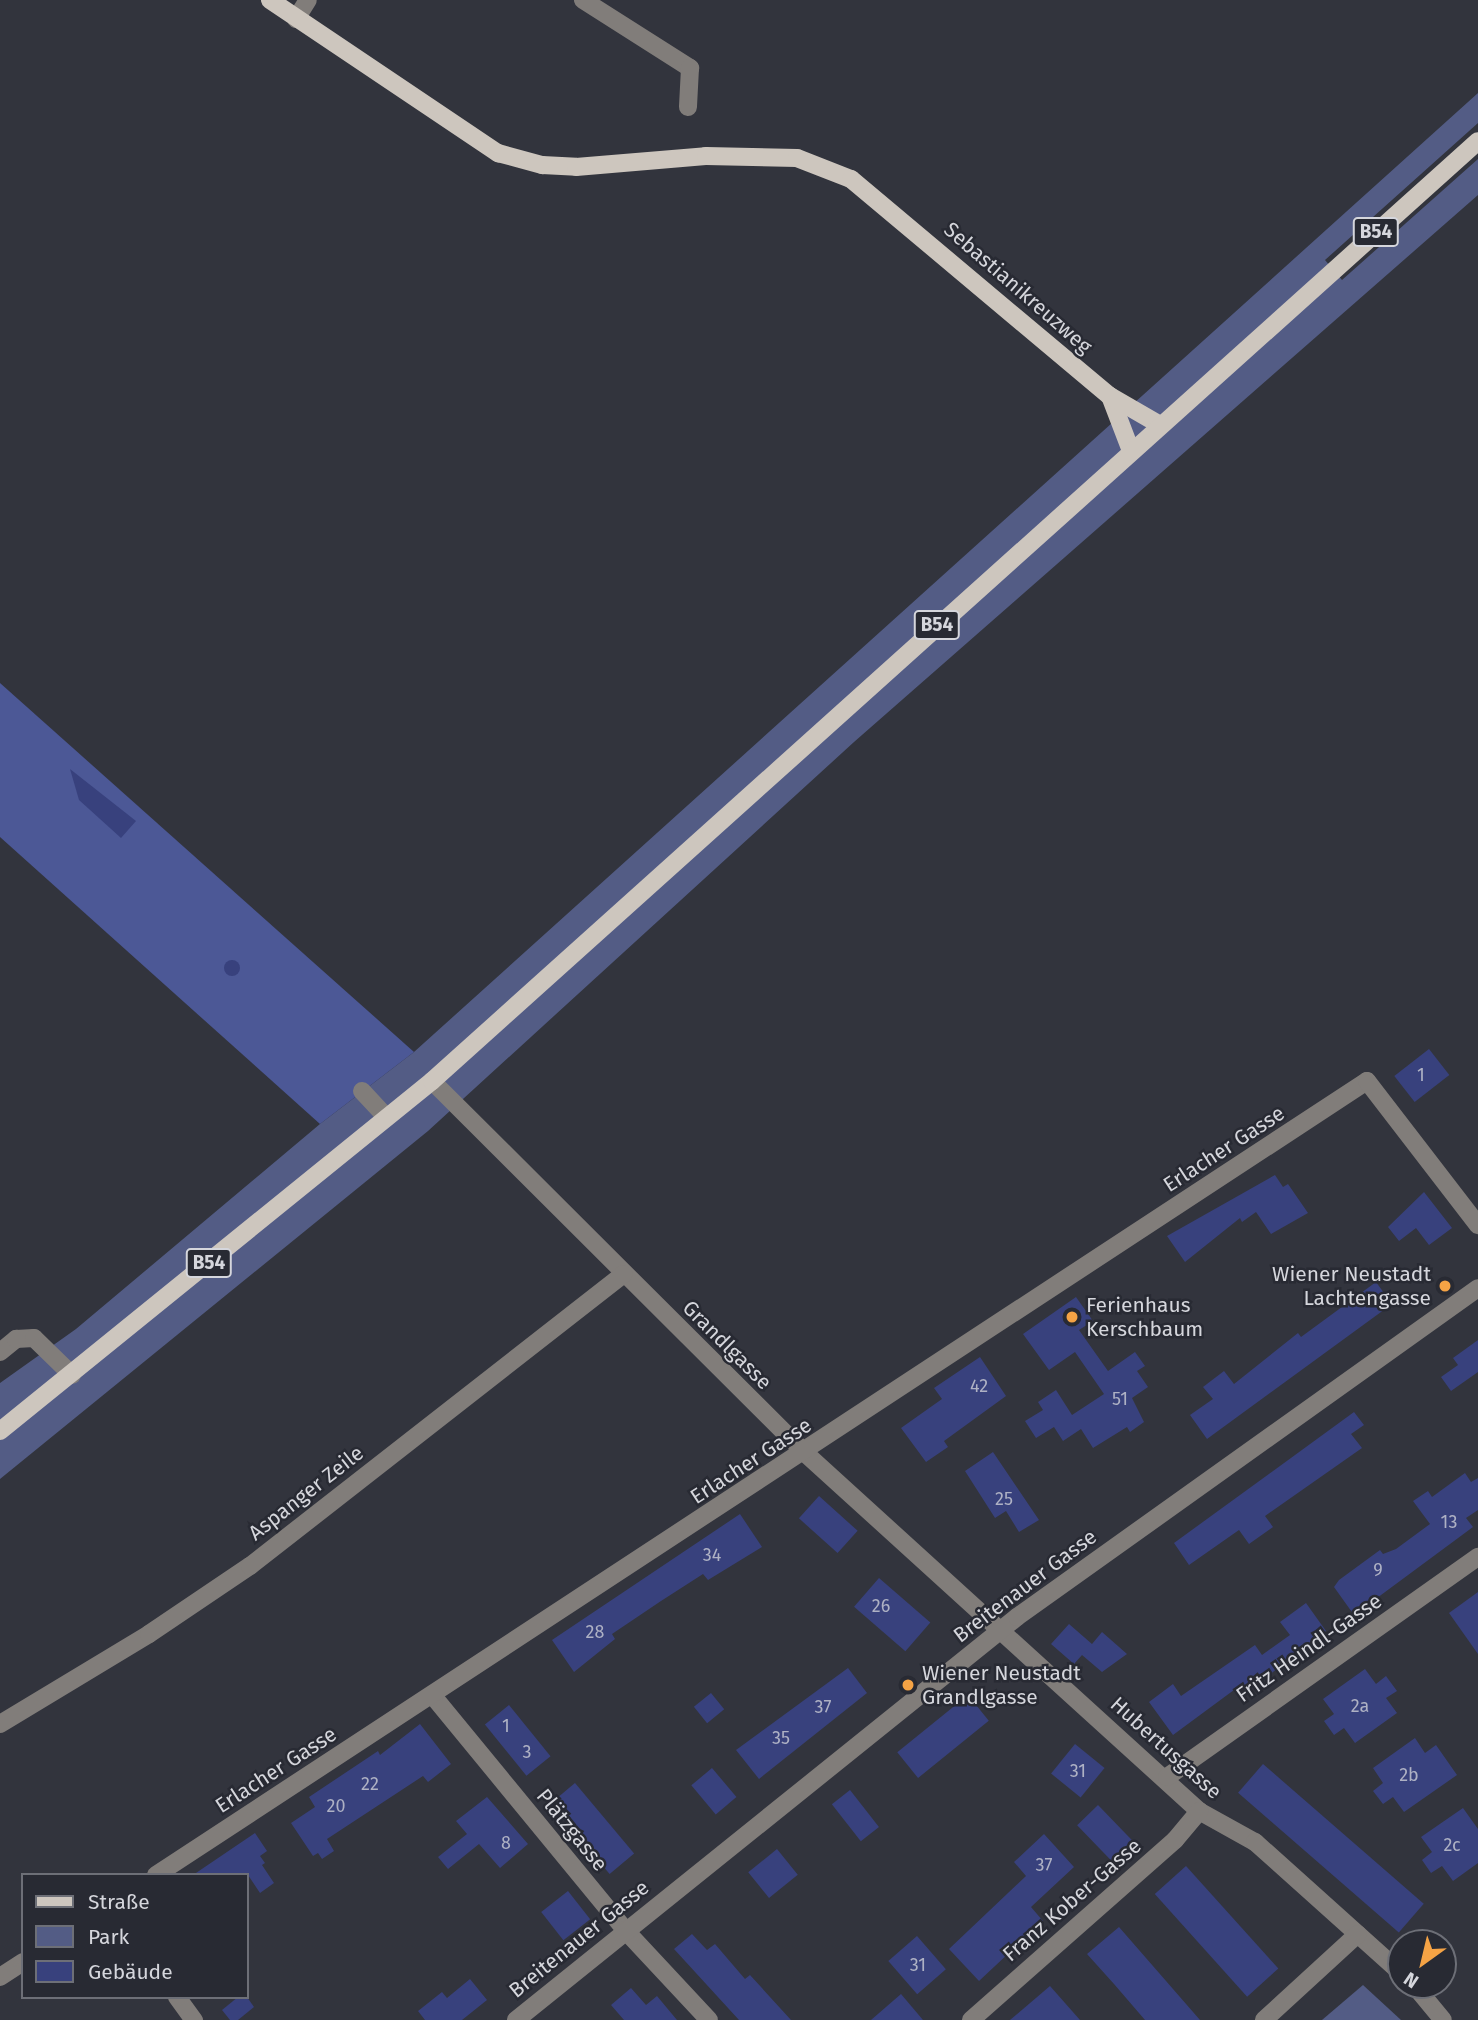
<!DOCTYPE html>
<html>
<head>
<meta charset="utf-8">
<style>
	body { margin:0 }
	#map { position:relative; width:1478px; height:2020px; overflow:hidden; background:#32343d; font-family:"Fira Sans",sans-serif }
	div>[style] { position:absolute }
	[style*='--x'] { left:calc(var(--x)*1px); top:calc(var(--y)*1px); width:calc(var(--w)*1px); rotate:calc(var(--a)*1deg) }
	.green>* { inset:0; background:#535c85 }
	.forest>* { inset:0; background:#4c5896 }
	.building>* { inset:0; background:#38417d; transform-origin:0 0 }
	.round { border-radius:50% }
	.minor>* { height:18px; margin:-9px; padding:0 9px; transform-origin:9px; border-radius:9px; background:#817d7a }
	.major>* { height:18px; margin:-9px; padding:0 9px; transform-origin:9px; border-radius:9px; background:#cdc6be }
	.dots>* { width:19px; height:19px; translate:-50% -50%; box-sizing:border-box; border:4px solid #282a33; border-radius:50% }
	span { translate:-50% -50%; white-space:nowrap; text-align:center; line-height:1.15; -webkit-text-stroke:5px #282a33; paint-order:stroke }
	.number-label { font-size:18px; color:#aeb1c4 }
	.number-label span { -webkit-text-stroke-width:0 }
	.shield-label span { padding:2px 5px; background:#282a33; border:2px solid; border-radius:5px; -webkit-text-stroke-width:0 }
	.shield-label { font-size:19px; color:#d5d6dc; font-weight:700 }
	.street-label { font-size:21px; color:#d5d6dc }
	.poi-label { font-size:21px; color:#d5d6dc }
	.right { translate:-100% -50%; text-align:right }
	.left { translate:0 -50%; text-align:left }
	.legend { position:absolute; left:21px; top:1873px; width:228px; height:126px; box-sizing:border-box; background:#282a33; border:2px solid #6d6f77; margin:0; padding:9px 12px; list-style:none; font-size:21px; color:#d5d6dc }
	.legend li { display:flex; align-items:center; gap:14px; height:35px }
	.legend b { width:35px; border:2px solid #6d6f77 }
	.north { position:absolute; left:1387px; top:1929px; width:70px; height:70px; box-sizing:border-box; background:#282a33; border:2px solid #6d6f77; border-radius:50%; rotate:214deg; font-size:19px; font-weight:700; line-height:28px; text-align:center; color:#d5d6dc }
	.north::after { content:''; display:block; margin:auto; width:24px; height:32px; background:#f5a345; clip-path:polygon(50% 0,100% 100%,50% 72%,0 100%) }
</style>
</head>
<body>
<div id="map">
	<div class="green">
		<i style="clip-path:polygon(1478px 93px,1478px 123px,1325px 260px,1342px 280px,1478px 159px,1478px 195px,854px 742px,428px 1131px,0 1479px,0 1383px,76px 1329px,320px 1124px,414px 1052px)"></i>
		<i style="clip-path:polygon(1363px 1985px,1401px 2020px,1322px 2020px)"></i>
	</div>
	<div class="forest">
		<i style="clip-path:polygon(0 683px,414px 1052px,320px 1124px,0 837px)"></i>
	</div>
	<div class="building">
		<i style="clip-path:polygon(70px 769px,136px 821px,121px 838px,79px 800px)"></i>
		<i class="round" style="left:224px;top:960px;width:16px;height:16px"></i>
		<i style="left:1429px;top:1049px;width:33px;height:44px;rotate:52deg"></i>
		<i style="clip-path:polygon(1275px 1175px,1283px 1187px,1288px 1184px,1308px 1213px,1271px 1234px,1256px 1212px,1242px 1222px,1240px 1218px,1185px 1262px,1167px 1236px)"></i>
		<i style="clip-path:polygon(1424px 1192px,1452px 1228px,1429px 1245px,1416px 1228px,1399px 1241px,1388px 1227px)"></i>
		<i style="clip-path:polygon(1376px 1282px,1392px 1304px,1207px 1439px,1190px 1415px,1213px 1399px,1203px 1387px,1224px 1371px,1234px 1384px,1298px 1333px,1301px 1337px)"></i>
		<i style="clip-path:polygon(1076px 1297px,1093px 1321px,1079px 1330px,1108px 1371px,1135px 1352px,1145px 1366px,1137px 1371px,1148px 1387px,1132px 1398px,1144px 1422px,1130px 1432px,1127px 1427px,1093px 1448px,1081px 1429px,1063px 1441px,1054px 1427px,1036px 1438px,1025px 1421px,1043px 1410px,1038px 1402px,1056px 1390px,1072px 1415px,1104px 1394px,1075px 1352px,1049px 1370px,1023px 1334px)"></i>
		<i style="clip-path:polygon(1478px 1340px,1478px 1372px,1451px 1391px,1441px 1377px,1458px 1365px,1453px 1358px)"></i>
		<i style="clip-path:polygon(980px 1357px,1006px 1396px,944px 1441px,948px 1447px,926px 1462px,901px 1428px,942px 1399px,934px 1388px)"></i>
		<i style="clip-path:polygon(1354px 1412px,1364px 1425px,1351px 1434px,1362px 1448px,1265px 1516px,1273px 1527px,1249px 1544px,1239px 1530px,1189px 1565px,1174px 1543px)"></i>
		<i style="clip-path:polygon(993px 1452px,1039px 1520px,1019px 1532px,1006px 1511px,995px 1518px,965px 1471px)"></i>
		<i style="clip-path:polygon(1465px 1473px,1471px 1482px,1478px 1478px,1478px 1510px,1466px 1518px,1473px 1527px,1354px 1615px,1334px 1587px,1339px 1580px,1380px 1550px,1383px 1554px,1396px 1549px,1430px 1524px,1413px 1501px,1428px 1491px,1432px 1497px)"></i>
		<i style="left:819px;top:1496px;width:52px;height:30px;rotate:42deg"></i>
		<i style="clip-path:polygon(740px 1514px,762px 1547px,708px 1580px,703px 1574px,661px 1601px,612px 1634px,615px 1639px,574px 1672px,552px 1640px)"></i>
		<i style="left:879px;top:1578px;width:68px;height:38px;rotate:41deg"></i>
		<i style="clip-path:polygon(1478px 1592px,1478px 1654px,1449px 1613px)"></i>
		<i style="clip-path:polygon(1306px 1603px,1326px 1631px,1243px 1695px,1238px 1687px,1173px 1735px,1149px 1702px,1173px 1684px,1181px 1696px,1255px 1645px,1262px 1655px,1290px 1635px,1280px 1622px)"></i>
		<i style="clip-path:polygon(1069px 1624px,1092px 1644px,1102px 1632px,1127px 1654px,1102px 1672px,1082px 1655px,1074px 1664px,1051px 1644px)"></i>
		<i style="clip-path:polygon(848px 1668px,867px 1693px,759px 1779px,736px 1750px)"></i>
		<i style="clip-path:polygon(1365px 1669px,1376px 1684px,1386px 1676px,1397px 1691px,1386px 1698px,1397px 1713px,1355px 1743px,1344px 1728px,1334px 1735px,1324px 1721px,1334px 1714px,1323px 1699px)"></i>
		<i style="left:711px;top:1693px;width:21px;height:22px;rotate:51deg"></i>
		<i style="left:968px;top:1695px;width:33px;height:91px;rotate:51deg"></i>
		<i style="left:509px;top:1705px;width:66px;height:31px;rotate:51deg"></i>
		<i style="clip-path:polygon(420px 1724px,451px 1764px,428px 1782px,423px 1776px,327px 1839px,334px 1851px,322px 1859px,318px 1853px,313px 1856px,291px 1823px,315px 1807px,309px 1797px,378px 1751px,380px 1755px)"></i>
		<i style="clip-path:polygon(1415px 1738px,1425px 1753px,1436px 1745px,1457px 1775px,1404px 1812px,1393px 1797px,1383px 1804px,1373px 1791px,1383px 1783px,1373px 1768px)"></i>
		<i style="left:1075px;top:1744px;width:38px;height:38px;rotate:39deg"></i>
		<i style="left:1263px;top:1764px;width:213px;height:38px;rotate:41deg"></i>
		<i style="left:712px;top:1768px;width:38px;height:27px;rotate:50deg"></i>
		<i style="left:575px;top:1783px;width:92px;height:32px;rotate:50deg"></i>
		<i style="left:850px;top:1790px;width:47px;height:23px;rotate:52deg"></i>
		<i style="clip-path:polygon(487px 1797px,528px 1844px,500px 1868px,479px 1844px,448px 1869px,438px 1857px,467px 1834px,456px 1821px)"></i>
		<i style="left:1098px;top:1805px;width:49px;height:29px;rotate:46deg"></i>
		<i style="clip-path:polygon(1463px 1808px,1478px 1829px,1478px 1863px,1453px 1881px,1442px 1866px,1431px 1873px,1422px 1860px,1432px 1852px,1421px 1837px)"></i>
		<i style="clip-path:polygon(255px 1833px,267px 1851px,260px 1856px,265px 1863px,262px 1865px,274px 1883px,260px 1893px,248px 1875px,193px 1875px)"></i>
		<i style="clip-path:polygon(1044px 1834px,1074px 1867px,1031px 1907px,1043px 1921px,979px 1981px,949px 1949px,1026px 1876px,1014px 1862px)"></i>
		<i style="left:777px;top:1849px;width:33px;height:37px;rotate:51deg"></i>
		<i style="left:1186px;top:1866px;width:138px;height:42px;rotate:48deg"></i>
		<i style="left:568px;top:1891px;width:36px;height:34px;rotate:52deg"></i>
		<i style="clip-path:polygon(1119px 1927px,1200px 2020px,1145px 2020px,1114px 1984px,1087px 1954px)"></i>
		<i style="clip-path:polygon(692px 1934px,707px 1950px,715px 1944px,745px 1979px,750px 1975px,791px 2020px,739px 2020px,674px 1949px)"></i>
		<i style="left:917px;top:1936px;width:44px;height:38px;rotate:49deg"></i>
		<i style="clip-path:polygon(470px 1979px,487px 2000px,462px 2020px,425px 2020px,418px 2011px,442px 1992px,447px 1998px)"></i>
		<i style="clip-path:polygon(1050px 1986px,1080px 2020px,1010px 2020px)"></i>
		<i style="clip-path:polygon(631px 1988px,646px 2005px,657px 1996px,677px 2020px,624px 2020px,611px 2005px)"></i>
		<i style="clip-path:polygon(901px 1994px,923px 2020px,871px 2020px)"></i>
		<i style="clip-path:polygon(238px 1997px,247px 1997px,254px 2007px,238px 2020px,230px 2020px,222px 2010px)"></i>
	</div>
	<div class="minor">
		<i style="--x:583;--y:0;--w:127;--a:32.4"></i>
		<i style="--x:690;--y:68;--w:39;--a:93"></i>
		<i style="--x:296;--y:19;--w:22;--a:-58"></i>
		<i style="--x:432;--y:1081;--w:527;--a:44.92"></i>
		<i style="--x:805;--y:1453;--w:532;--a:42.26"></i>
		<i style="--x:1199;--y:1811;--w:64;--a:29"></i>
		<i style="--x:1255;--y:1842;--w:196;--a:41.9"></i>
		<i style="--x:362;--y:1091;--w:35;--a:47"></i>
		<i style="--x:0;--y:1352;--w:21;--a:-39"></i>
		<i style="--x:16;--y:1339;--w:18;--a:-3"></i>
		<i style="--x:34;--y:1338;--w:53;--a:44.2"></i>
		<i style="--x:433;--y:1696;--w:303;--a:50.6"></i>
		<i style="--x:625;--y:1930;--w:123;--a:47"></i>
		<i style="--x:0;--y:1724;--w:174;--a:-31.1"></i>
		<i style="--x:149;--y:1634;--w:122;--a:-34"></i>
		<i style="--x:250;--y:1566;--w:474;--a:-38"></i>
		<i style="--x:1167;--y:1777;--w:381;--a:-35.3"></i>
		<i style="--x:156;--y:1875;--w:1448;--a:-33.25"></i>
		<i style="--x:1367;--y:1081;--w:182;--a:52.4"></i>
		<i style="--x:0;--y:1977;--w:27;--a:-33"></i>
		<i style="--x:1414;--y:1985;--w:45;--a:50.4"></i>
		<i style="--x:177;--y:1997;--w:29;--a:54"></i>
		<i style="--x:516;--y:2020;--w:643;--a:-38.81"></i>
		<i style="--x:1017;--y:1617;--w:566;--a:-35.51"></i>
		<i style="--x:971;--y:2020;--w:272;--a:-41.4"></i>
		<i style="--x:1175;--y:1840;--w:38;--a:-50"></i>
		<i style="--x:1264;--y:2020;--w:127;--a:-42.5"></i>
	</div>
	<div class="major">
		<i style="--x:270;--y:0;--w:275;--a:33.9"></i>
		<i style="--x:498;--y:153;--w:46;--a:15.3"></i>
		<i style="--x:542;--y:165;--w:34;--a:3"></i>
		<i style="--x:576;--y:167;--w:130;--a:-4.8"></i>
		<i style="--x:706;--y:156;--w:91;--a:1.3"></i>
		<i style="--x:797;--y:158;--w:58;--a:21.3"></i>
		<i style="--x:851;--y:179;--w:338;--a:40"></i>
		<i style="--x:1110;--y:396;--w:59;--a:69.1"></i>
		<i style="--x:1110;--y:396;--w:58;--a:30.1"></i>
		<i style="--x:0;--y:1431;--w:556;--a:-39.01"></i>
		<i style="--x:432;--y:1081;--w:1406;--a:-41.94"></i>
	</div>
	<div class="dots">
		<i style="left:1445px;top:1286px;background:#f5a345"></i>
		<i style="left:1072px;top:1317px;background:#f5a345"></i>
		<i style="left:908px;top:1685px;background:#f5a345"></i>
	</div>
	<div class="number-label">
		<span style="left:1421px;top:1075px">1</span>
		<span style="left:979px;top:1386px">42</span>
		<span style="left:1120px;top:1399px">51</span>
		<span style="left:1004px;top:1499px">25</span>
		<span style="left:1449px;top:1522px">13</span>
		<span style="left:712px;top:1555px">34</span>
		<span style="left:1378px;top:1570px">9</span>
		<span style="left:881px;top:1606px">26</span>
		<span style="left:595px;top:1632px">28</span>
		<span style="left:1360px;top:1706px">2a</span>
		<span style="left:823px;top:1707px">37</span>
		<span style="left:506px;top:1726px">1</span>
		<span style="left:781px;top:1738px">35</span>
		<span style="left:527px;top:1752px">3</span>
		<span style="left:1078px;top:1771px">31</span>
		<span style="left:1409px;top:1775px">2b</span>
		<span style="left:370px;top:1784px">22</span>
		<span style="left:336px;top:1806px">20</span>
		<span style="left:506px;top:1843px">8</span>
		<span style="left:1452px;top:1845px">2c</span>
		<span style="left:1044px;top:1865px">37</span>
		<span style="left:918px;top:1965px">31</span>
	</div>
	<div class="shield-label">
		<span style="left:1376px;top:232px">B54</span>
		<span style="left:937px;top:625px">B54</span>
		<span style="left:209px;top:1263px">B54</span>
	</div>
	<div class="street-label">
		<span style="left:1018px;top:288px;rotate:41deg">Sebastianikreuzweg</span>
		<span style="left:1224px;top:1149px;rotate:-33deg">Erlacher Gasse</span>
		<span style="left:727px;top:1345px;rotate:45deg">Grandlgasse</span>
		<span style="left:751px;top:1461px;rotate:-33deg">Erlacher Gasse</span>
		<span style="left:306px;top:1493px;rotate:-38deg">Aspanger Zeile</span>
		<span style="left:1025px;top:1586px;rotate:-37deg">Breitenauer Gasse</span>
		<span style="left:1309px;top:1648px;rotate:-35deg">Fritz Heindl-Gasse</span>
		<span style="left:1166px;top:1748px;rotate:42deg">Hubertusgasse</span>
		<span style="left:276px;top:1770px;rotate:-33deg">Erlacher Gasse</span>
		<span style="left:572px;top:1830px;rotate:51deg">Plätzgasse</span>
		<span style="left:1072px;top:1900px;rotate:-41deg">Franz Kober-Gasse</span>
		<span style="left:579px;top:1939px;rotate:-39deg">Breitenauer Gasse</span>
	</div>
	<div class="poi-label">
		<span class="right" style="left:1431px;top:1286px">Wiener Neustadt<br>Lachtengasse</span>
		<span class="left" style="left:1086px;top:1317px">Ferienhaus<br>Kerschbaum</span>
		<span class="left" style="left:922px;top:1685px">Wiener Neustadt<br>Grandlgasse</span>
	</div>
	<ul class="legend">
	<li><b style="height:9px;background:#cdc6be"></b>Straße</li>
	<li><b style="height:19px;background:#535c85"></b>Park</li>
	<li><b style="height:19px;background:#38417d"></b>Gebäude</li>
	</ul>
	<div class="north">N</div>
</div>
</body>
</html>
